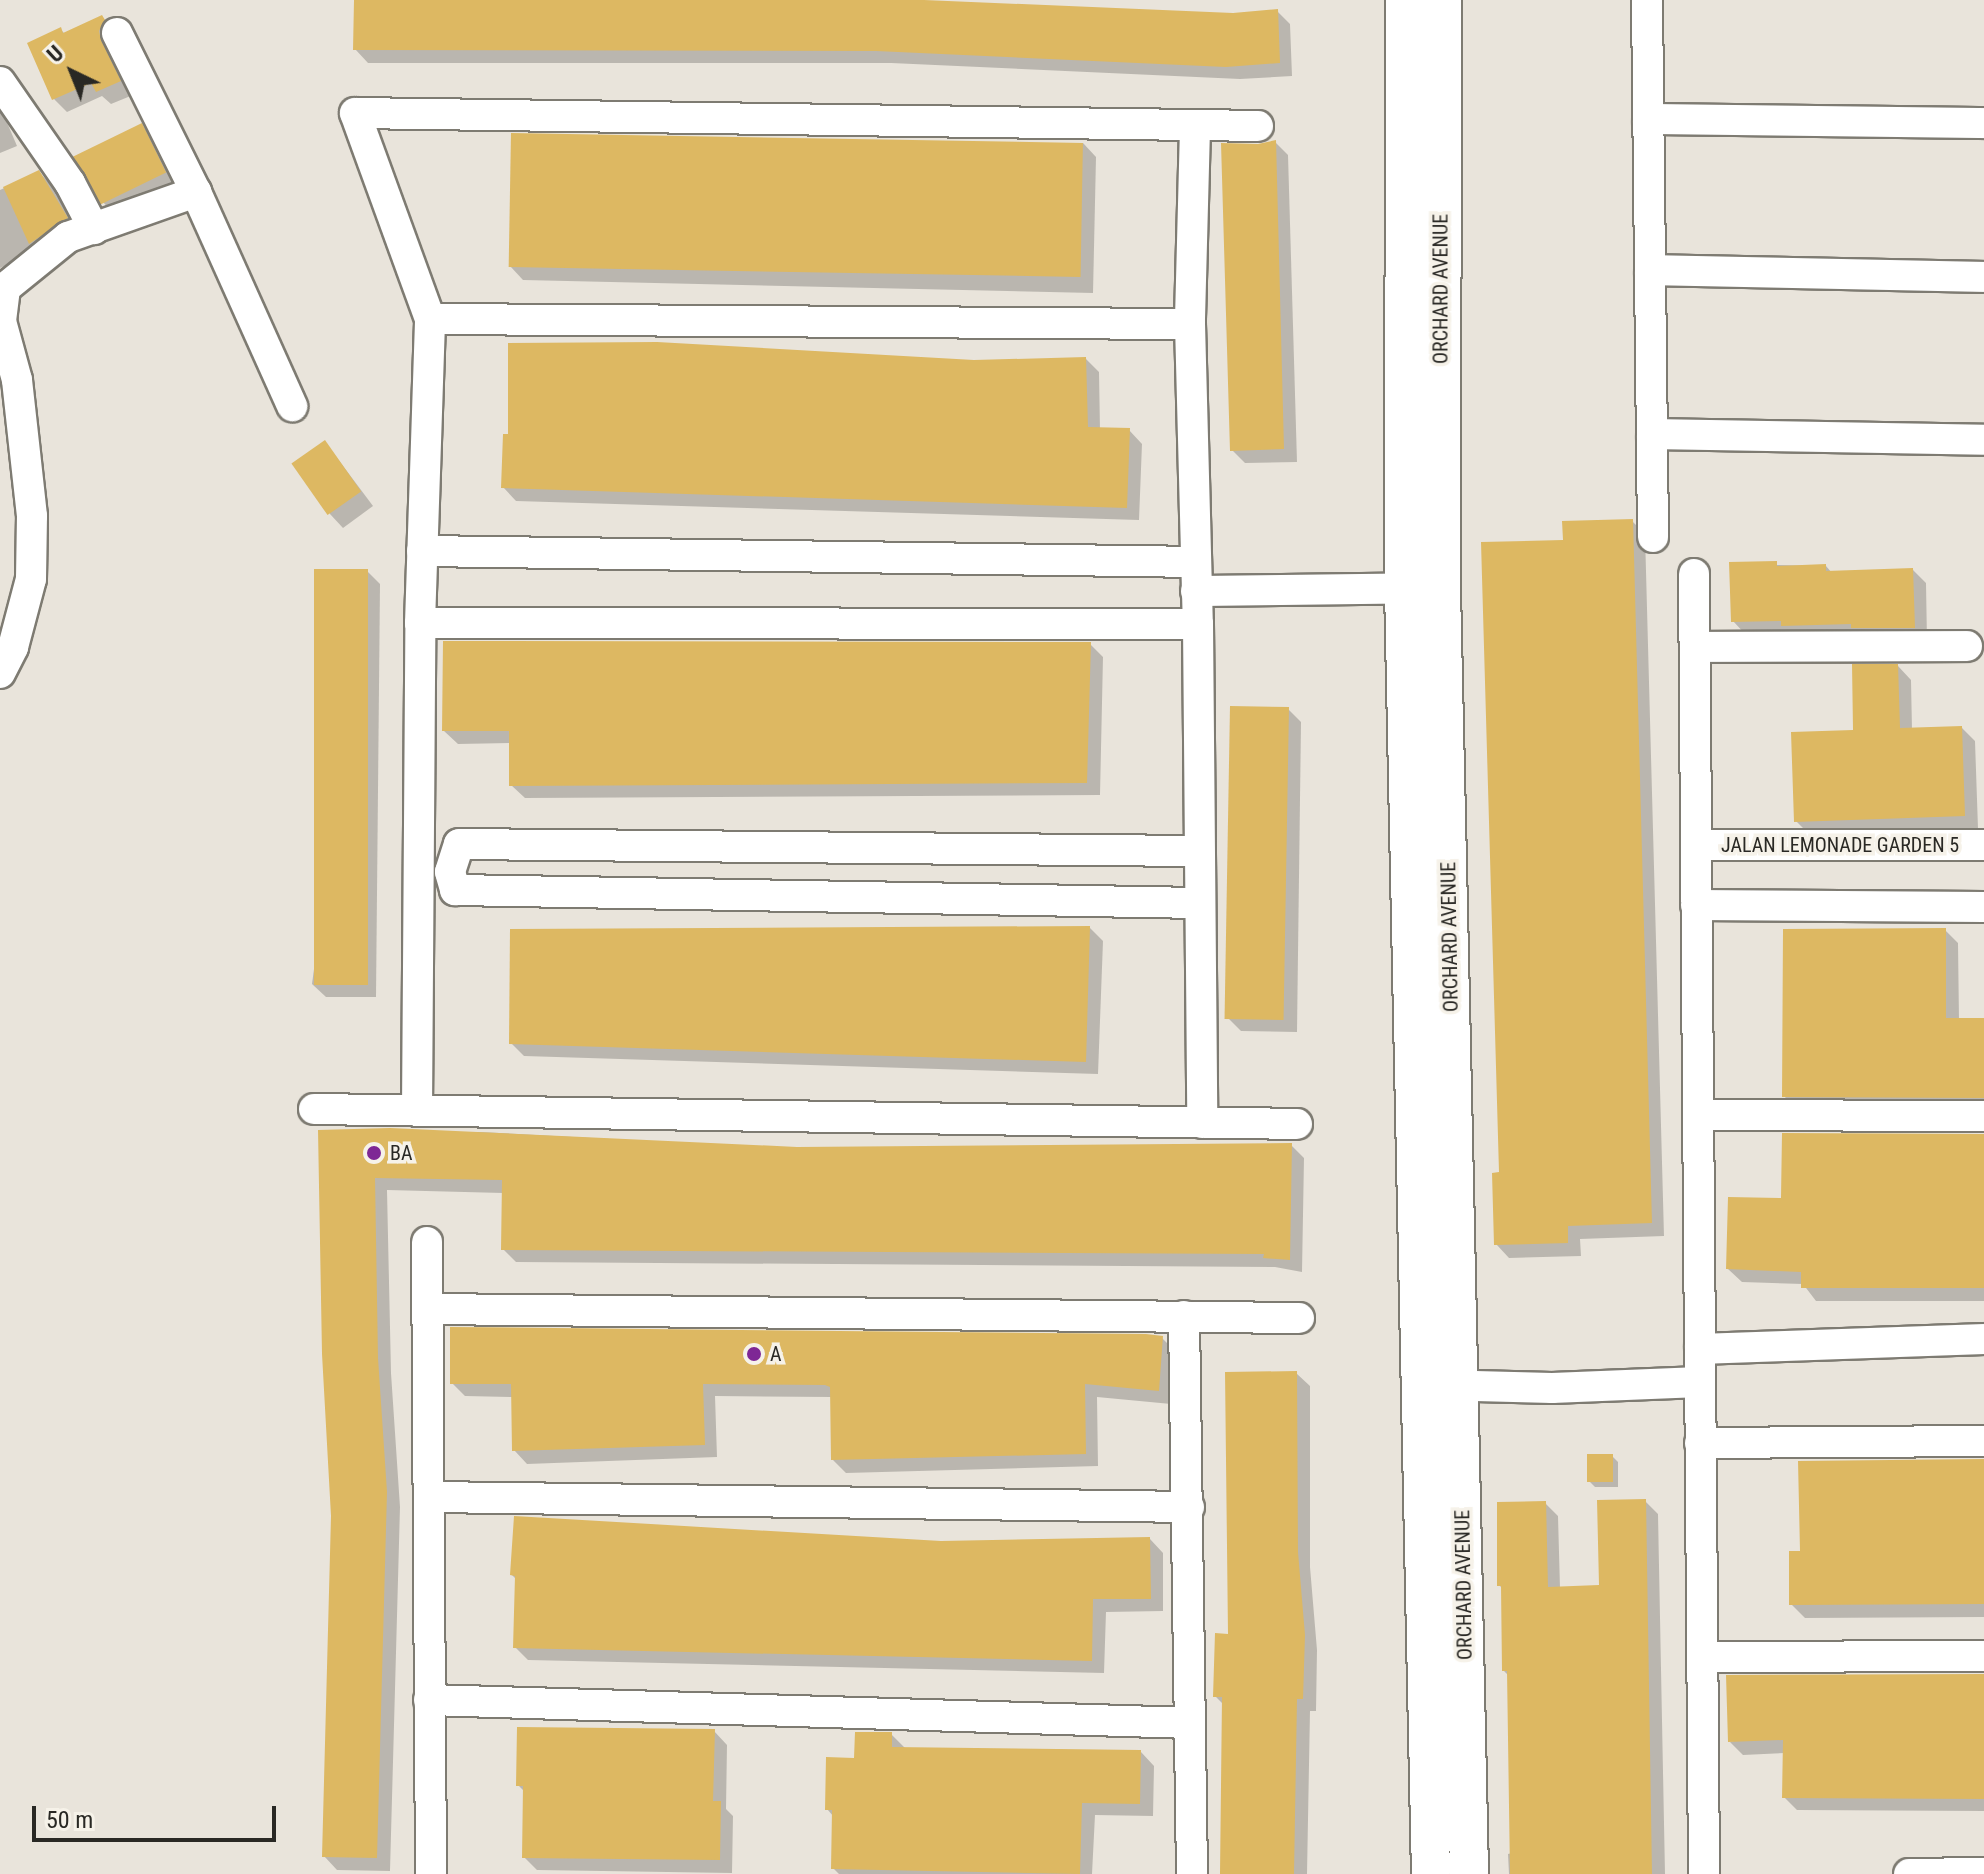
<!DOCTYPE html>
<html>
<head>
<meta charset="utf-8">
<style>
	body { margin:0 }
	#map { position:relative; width:1984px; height:1874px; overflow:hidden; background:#e9e4db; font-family:"Roboto Condensed",sans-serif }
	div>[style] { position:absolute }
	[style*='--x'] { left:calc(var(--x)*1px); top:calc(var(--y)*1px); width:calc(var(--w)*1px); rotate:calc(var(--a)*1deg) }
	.shadow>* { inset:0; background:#0003 }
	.building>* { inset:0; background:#ddb862; transform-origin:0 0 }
	.roads { filter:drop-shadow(2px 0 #7e7b72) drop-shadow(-2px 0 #7e7b72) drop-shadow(0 2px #7e7b72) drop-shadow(0 -2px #7e7b72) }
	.minor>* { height:30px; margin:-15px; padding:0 15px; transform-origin:15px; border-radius:15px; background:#fff }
	.tertiary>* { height:38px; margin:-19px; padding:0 19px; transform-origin:19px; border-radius:19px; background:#fff }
	.dots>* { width:22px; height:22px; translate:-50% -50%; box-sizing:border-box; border:4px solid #f6f2e9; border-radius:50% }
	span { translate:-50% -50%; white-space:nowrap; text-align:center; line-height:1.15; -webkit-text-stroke:7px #f6f2e9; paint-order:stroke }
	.street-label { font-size:20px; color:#292824 }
	.poi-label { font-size:20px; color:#292824 }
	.left { translate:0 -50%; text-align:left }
	.north { position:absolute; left:32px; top:32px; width:80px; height:80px; -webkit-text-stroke:6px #f6f2e9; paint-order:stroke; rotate:317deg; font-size:22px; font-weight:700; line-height:32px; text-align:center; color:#292824 }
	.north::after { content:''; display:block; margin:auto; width:28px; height:36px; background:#292824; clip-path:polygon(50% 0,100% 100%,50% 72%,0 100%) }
	.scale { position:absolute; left:32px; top:1806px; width:244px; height:36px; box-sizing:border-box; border:4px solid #292824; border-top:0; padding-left:10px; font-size:24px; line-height:28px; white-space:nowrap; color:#292824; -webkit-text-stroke:6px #f6f2e9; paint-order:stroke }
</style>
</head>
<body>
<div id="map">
	<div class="shadow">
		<i style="clip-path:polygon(356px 0,888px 0,1233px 15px,1277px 11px,1290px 24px,1292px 76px,1240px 79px,891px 63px,368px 63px,355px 49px)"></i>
		<i style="clip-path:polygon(102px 17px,115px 30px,133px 95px,111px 104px,102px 96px,67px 112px,54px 99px,61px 30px,65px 34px)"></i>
		<i style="clip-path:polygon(0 106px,17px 146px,0 153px)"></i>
		<i style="clip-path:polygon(141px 125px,154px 138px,178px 186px,115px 215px,102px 201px)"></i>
		<i style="clip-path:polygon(1275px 142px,1288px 155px,1297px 462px,1245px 463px,1232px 450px,1258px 146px)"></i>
		<i style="clip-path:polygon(1083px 143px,1096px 157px,1093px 293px,523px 280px,510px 266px)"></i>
		<i style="clip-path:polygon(39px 172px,52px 186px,79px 231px,0 268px,0 190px)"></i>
		<i style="clip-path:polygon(1086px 359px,1099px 372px,1100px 430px,1129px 430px,1142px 444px,1139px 520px,516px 501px,503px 487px,974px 362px)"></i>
		<i style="clip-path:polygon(325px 442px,373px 506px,343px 528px,330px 514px)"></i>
		<i style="clip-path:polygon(1632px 521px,1645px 534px,1664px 1236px,1580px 1239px,1581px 1256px,1509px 1258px,1496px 1244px,1565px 542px)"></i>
		<i style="clip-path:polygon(1731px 564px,1826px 566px,1832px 573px,1913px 570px,1926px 583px,1927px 641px,1746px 635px,1733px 621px)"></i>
		<i style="clip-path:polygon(367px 571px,380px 584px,376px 997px,326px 997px,312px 984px)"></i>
		<i style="clip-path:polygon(1090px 644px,1103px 657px,1100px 795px,525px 798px,511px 785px,511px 743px,458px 744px,444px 731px)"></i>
		<i style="clip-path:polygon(1898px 666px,1911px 680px,1912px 730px,1962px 728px,1975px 741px,1978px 828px,1809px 834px,1796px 821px)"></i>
		<i style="clip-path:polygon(1288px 709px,1301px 722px,1297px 1032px,1241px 1031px,1228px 1018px)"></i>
		<i style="clip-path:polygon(1090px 928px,1103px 941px,1098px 1074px,524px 1056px,511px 1043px)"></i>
		<i style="clip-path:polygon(1945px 930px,1958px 943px,1959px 1020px,1984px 1019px,1984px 1110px,1797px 1110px,1784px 1096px)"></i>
		<i style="clip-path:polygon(320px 1132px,480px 1132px,797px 1149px,1291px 1145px,1304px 1158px,1302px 1272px,1275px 1267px,516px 1262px,503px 1249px,503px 1193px,387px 1190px,391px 1373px,400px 1507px,390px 1871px,337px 1870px,324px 1856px,333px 1516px)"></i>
		<i style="clip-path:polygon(1984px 1136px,1984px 1301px,1816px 1301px,1803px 1284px,1742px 1282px,1728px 1269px,1783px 1200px)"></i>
		<i style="clip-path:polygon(1162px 1338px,1175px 1351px,1171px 1404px,1097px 1397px,1098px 1466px,846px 1473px,833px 1460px,832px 1397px,715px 1396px,717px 1457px,527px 1464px,514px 1450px,513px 1397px,465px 1396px,452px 1383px)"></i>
		<i style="clip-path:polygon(1296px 1373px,1310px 1386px,1310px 1567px,1317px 1650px,1316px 1711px,1310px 1711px,1307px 1874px,1222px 1874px,1223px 1704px,1215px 1696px)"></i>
		<i style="clip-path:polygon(1612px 1456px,1618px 1462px,1618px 1487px,1595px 1487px,1589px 1481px)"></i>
		<i style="clip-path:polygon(1984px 1461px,1984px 1617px,1805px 1618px,1791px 1604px,1802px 1553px)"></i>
		<i style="clip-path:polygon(1645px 1501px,1658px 1514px,1665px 1874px,1509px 1874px,1508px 1854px,1512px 1853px,1509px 1676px,1504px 1671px,1503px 1589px,1499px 1585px,1545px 1503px,1558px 1516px,1560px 1588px,1601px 1587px)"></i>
		<i style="clip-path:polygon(1150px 1539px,1163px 1553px,1163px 1611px,1106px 1612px,1104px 1673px,528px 1660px,515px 1647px,517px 1580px,512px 1575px,941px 1543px)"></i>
		<i style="clip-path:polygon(1984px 1676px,1984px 1811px,1797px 1810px,1784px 1797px,1785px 1753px,1743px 1755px,1730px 1742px)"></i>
		<i style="clip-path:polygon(714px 1731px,727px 1745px,726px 1809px,733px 1816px,732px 1873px,537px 1870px,524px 1857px,525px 1792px,518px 1785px)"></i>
		<i style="clip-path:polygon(891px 1734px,905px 1748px,1141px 1752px,1154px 1766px,1153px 1816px,1095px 1815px,1092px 1874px,839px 1874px,833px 1868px,834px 1817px,827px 1809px,856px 1760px)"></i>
	</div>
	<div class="building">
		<i style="clip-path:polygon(354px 0,924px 0,1233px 13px,1278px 9px,1280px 63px,1226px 67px,876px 51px,353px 50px)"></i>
		<i style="clip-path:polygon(102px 15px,105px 20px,99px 31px,101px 40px,121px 81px,96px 92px,91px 83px,52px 100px,27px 43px,61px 27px,63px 33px)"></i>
		<i style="left:142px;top:123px;width:55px;height:77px;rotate:64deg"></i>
		<i style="left:511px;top:133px;width:572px;height:134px;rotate:1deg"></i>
		<i style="clip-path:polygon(1276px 140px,1284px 449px,1230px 451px,1221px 143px,1258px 144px)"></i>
		<i style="clip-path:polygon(39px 170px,68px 218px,29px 244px,3px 187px)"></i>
		<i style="clip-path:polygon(657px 342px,974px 360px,1086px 357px,1088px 427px,1130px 428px,1127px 508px,501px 488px,503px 434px,508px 434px,508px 343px)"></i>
		<i style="left:325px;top:440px;width:63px;height:41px;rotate:55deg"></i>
		<i style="clip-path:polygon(1633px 519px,1652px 1223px,1568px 1226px,1568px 1243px,1494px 1245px,1492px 1173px,1499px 1172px,1481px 542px,1563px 540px,1562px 521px)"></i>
		<i style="clip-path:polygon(1777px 561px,1777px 566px,1826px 564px,1826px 571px,1913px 568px,1915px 628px,1851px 628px,1851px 624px,1781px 626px,1781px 621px,1731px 622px,1729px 562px)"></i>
		<i style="left:314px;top:569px;width:54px;height:416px"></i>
		<i style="clip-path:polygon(443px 641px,1091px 642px,1087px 783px,509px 786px,509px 731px,442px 731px)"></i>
		<i style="clip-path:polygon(1852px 664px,1898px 664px,1900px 728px,1962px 726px,1965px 816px,1794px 822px,1791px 732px,1853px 730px)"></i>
		<i style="left:1230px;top:706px;width:59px;height:313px;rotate:1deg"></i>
		<i style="clip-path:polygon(1090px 926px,1086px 1062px,509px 1044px,510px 929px)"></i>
		<i style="clip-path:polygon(1946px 928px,1946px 1018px,1984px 1018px,1984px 1098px,1782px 1097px,1783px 929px)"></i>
		<i style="clip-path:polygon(390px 1128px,797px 1147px,1292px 1143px,1290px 1260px,1263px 1258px,1264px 1254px,501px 1250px,502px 1180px,375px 1178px,378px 1358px,387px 1492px,377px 1858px,322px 1857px,331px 1516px,322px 1354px,318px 1130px)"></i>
		<i style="clip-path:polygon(1782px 1133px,1984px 1134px,1984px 1288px,1801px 1288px,1801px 1272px,1726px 1269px,1728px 1197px,1781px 1198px)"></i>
		<i style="clip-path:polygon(450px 1327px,1146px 1334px,1163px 1336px,1159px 1391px,1085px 1384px,1086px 1454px,831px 1460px,830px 1387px,825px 1385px,703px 1384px,705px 1445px,512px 1451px,511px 1384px,450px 1384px)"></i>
		<i style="clip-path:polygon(1297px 1371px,1298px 1552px,1305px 1635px,1303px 1699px,1297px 1699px,1294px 1874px,1220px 1874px,1222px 1697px,1213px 1697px,1215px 1633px,1228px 1634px,1225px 1372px)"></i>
		<i style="left:1587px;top:1454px;width:26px;height:28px"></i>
		<i style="clip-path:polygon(1984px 1459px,1984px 1604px,1789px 1605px,1789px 1551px,1800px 1551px,1798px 1461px)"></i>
		<i style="clip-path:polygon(1646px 1499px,1652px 1874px,1510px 1874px,1507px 1671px,1502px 1671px,1501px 1586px,1497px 1586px,1497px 1502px,1546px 1501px,1548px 1587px,1599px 1585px,1597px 1500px)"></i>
		<i style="clip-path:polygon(514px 1516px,941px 1541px,1150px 1537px,1151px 1599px,1093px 1599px,1092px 1661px,513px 1648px,515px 1576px,510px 1575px)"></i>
		<i style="clip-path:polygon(1984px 1674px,1984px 1799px,1782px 1798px,1783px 1740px,1728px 1742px,1726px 1675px)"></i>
		<i style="clip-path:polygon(517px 1727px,715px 1729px,713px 1801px,721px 1801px,720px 1860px,522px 1858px,523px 1786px,516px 1786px)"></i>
		<i style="clip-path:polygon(855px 1732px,892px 1732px,892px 1747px,1141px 1750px,1140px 1804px,1082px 1803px,1080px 1874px,831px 1869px,832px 1810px,825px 1810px,826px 1757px,854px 1758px)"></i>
	</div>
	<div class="roads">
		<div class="minor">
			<i style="--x:1647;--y:0;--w:537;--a:89.36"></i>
			<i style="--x:117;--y:33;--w:178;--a:63.6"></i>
			<i style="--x:196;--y:192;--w:235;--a:65.8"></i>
			<i style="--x:0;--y:82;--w:123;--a:55.3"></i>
			<i style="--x:70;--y:183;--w:52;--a:62.4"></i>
			<i style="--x:1648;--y:119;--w:336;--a:0.7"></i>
			<i style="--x:1195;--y:128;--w:196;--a:91.5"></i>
			<i style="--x:1190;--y:324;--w:300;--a:88.5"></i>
			<i style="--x:1198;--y:624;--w:499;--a:89.5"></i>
			<i style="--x:1650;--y:270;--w:334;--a:1.2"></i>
			<i style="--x:430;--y:319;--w:760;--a:0.38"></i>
			<i style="--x:1652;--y:434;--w:332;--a:1"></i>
			<i style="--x:422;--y:551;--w:774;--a:0.81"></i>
			<i style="--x:1694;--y:574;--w:1300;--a:89.56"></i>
			<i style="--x:1196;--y:591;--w:230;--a:-0.7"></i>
			<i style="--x:420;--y:623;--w:778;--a:0.07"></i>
			<i style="--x:1695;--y:647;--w:272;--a:-0.2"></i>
			<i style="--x:0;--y:673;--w:29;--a:-63"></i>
			<i style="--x:13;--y:647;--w:70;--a:-75.2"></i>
			<i style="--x:31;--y:579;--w:63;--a:-89.1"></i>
			<i style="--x:32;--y:516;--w:137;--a:-96.3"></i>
			<i style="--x:17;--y:380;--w:61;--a:-105.2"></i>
			<i style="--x:1;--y:321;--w:33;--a:-83"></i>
			<i style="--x:5;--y:288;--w:81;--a:-39"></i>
			<i style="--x:68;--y:237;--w:136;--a:-19.4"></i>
			<i style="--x:1696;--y:845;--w:288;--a:0"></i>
			<i style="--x:1198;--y:851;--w:739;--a:-179.46"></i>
			<i style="--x:459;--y:844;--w:29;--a:108"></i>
			<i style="--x:450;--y:872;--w:19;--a:74"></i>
			<i style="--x:455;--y:890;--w:745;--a:1"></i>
			<i style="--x:1696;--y:905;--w:288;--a:0.4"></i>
			<i style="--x:314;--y:1109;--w:983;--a:0.87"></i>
			<i style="--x:417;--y:1111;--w:488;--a:-89.6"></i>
			<i style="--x:420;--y:623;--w:304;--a:-88.1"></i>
			<i style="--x:430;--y:319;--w:219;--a:-110"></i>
			<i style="--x:355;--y:113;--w:903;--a:0.82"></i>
			<i style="--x:1698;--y:1115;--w:286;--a:0.2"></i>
			<i style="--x:427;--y:1242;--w:632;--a:89.64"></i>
			<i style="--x:427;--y:1309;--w:872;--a:0.59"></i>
			<i style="--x:1184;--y:1316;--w:558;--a:89.18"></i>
			<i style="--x:1700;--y:1349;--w:284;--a:-2"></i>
			<i style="--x:1437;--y:1385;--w:115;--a:1.5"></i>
			<i style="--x:1552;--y:1388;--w:148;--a:-2.3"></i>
			<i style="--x:1700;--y:1443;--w:284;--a:-0.4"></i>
			<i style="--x:429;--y:1497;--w:760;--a:0.75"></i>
			<i style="--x:1702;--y:1657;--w:282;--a:-0.2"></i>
			<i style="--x:429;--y:1700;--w:761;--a:1.73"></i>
			<i style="--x:1909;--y:1874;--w:75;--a:-0.8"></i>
		</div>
		<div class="tertiary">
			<i style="--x:1405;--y:0;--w:587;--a:90.1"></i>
			<i style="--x:1404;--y:587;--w:1287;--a:88.8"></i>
			<i style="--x:1442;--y:0;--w:589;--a:90.1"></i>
			<i style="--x:1441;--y:589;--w:1285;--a:88.75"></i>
		</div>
	</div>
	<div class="dots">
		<i style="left:374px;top:1153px;background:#7e2795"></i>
		<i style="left:754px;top:1354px;background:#7e2795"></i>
	</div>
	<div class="street-label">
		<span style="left:1441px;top:289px;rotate:-90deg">ORCHARD AVENUE</span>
		<span style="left:1840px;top:845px">JALAN LEMONADE GARDEN 5</span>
		<span style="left:1450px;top:937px;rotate:-91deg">ORCHARD AVENUE</span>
		<span style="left:1464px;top:1585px;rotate:-91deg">ORCHARD AVENUE</span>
	</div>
	<div class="poi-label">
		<span class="left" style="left:390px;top:1153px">BA</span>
		<span class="left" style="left:770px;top:1354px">A</span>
	</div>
	<div class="north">U</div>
	<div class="scale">50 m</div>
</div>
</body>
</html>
